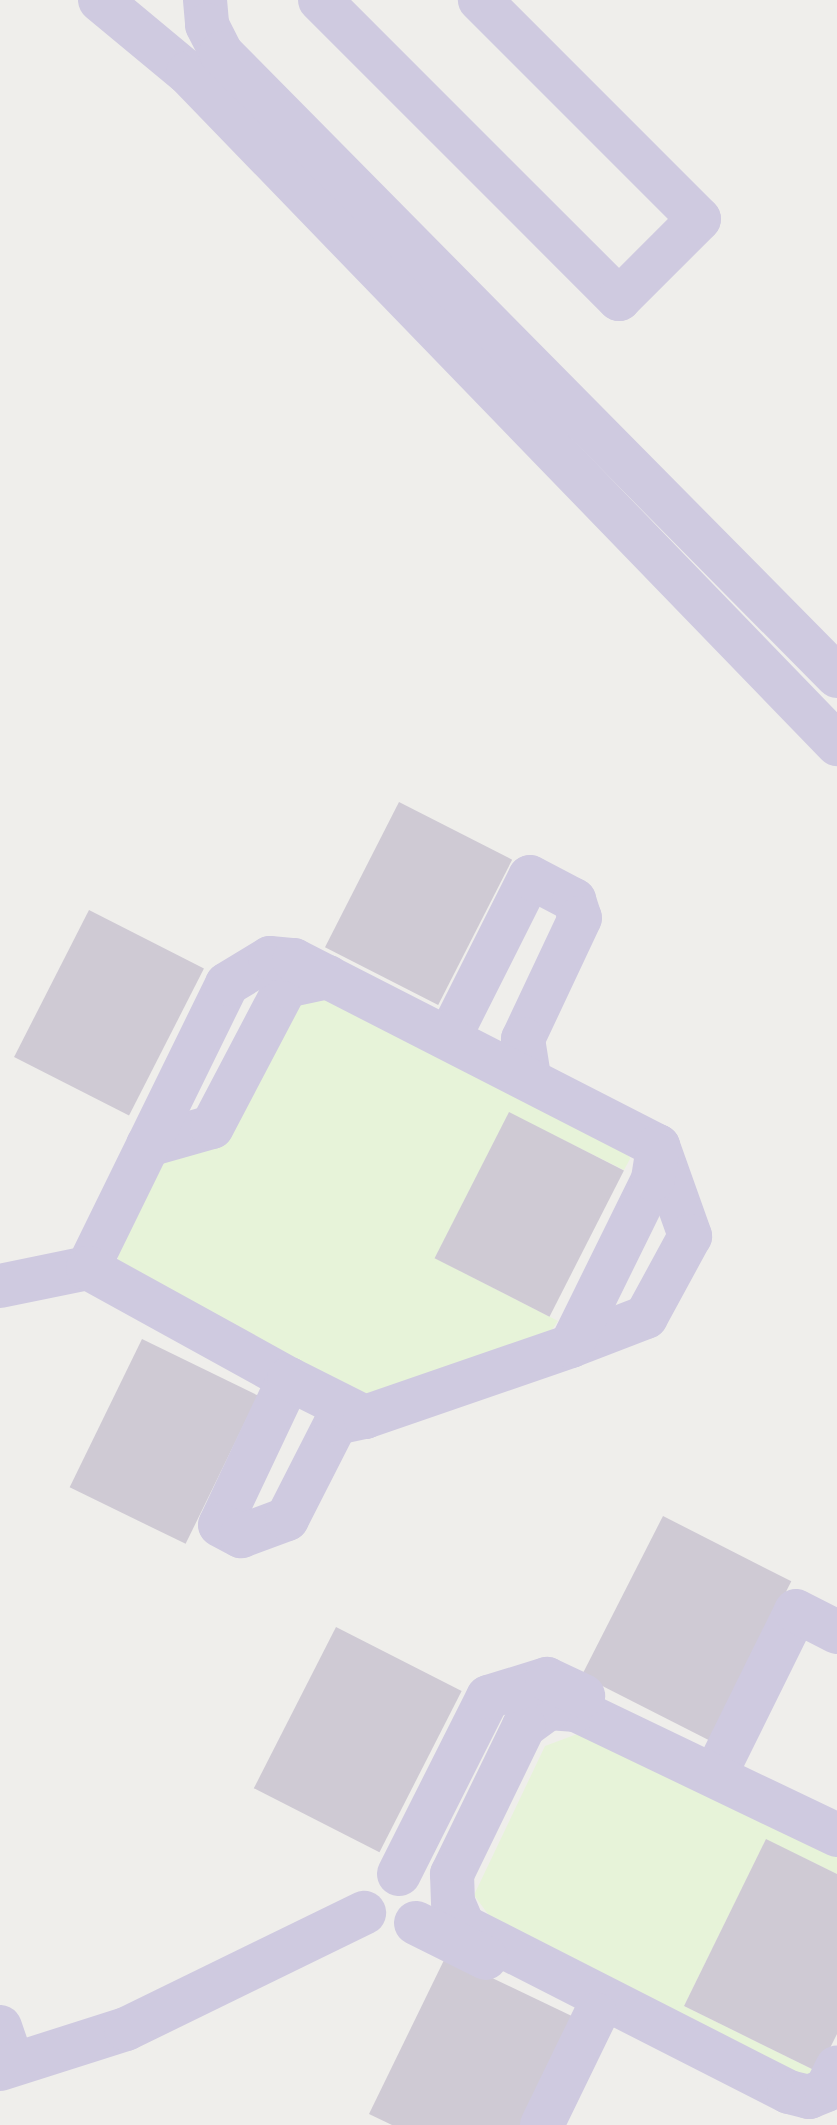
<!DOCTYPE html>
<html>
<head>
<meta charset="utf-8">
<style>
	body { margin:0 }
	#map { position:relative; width:837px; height:2125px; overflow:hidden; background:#efeeeb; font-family:Arial,sans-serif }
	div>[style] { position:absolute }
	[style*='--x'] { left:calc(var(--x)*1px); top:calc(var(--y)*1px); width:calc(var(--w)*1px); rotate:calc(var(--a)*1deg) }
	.sand>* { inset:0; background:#e7f3d9 }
	.building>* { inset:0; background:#cfcad4; transform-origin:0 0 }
	.minor>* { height:44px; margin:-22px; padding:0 22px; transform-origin:22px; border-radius:22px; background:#cfcae0 }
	span { translate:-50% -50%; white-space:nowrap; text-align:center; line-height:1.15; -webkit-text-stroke:6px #fff; paint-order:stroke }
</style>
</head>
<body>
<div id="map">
	<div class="sand">
		<i style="clip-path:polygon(339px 995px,625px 1139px,630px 1159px,624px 1170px,509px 1113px,435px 1258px,558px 1321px,545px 1340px,372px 1401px,118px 1261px,118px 1229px,159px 1153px,286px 1004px)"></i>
		<i style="clip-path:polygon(588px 1730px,837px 1852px,837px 1874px,766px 1840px,684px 2006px,818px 2072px,792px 2080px,504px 1936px,474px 1895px,545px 1746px)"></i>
	</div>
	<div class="building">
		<i style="left:399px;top:802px;width:127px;height:163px;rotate:27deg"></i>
		<i style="left:89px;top:910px;width:129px;height:165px;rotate:27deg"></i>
		<i style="left:509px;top:1112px;width:129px;height:164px;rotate:27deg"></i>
		<i style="left:142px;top:1339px;width:129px;height:165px;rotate:26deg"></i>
		<i style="left:663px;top:1516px;width:144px;height:179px;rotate:27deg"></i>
		<i style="left:336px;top:1627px;width:141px;height:181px;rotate:27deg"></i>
		<i style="clip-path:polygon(766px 1839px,837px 1874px,837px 2034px,818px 2072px,684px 2006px)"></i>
		<i style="clip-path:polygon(446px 1956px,578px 2019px,526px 2125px,392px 2125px,369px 2114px)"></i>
	</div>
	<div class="minor">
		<i style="--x:100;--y:0;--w:114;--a:39.7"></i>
		<i style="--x:188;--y:73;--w:934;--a:45.95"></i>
		<i style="--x:205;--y:0;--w:25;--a:85"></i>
		<i style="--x:207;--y:25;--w:31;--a:63"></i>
		<i style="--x:221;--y:53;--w:876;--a:45.32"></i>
		<i style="--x:320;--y:0;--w:423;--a:45"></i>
		<i style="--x:619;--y:299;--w:113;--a:-45"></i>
		<i style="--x:699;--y:219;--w:310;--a:-135"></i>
		<i style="--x:449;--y:1038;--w:180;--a:-63.3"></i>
		<i style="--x:530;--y:877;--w:50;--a:27.6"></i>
		<i style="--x:574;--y:900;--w:19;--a:72"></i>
		<i style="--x:580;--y:918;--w:134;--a:115.2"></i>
		<i style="--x:523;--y:1039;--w:38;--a:81"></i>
		<i style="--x:148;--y:1145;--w:66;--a:-15.7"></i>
		<i style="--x:212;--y:1127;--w:159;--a:-62.3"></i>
		<i style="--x:286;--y:986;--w:43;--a:-12.1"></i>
		<i style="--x:88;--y:1268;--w:316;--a:-63.9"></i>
		<i style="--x:227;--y:984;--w:50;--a:-31.2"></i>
		<i style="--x:270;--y:958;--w:24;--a:5"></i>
		<i style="--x:294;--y:960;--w:409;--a:27.1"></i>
		<i style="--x:658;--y:1146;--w:96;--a:70.4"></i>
		<i style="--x:690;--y:1236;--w:92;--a:118.5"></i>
		<i style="--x:646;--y:1317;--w:80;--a:158.9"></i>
		<i style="--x:0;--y:1286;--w:90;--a:-11.6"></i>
		<i style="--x:88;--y:1268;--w:230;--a:28.9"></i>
		<i style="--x:289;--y:1379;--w:161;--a:115.3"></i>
		<i style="--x:220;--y:1525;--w:24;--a:28"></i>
		<i style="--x:241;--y:1536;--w:49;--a:-20.3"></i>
		<i style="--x:287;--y:1519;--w:108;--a:-63"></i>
		<i style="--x:336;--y:1423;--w:30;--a:-12"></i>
		<i style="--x:289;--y:1379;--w:85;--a:26.6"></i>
		<i style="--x:365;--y:1417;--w:218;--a:-19"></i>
		<i style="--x:571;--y:1346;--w:186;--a:-63.8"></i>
		<i style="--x:653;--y:1179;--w:33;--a:-81"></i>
		<i style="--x:721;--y:1763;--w:169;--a:-63.7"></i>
		<i style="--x:796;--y:1611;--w:46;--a:27.1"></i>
		<i style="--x:837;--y:1835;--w:289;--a:-154.4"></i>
		<i style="--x:576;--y:1710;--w:27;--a:-176"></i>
		<i style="--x:549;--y:1708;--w:31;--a:144"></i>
		<i style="--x:524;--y:1726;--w:165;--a:115.9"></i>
		<i style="--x:452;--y:1874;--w:28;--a:88"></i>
		<i style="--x:453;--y:1902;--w:26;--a:67"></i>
		<i style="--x:463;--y:1926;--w:366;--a:27"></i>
		<i style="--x:789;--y:2092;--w:21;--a:14"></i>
		<i style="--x:809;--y:2097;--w:18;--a:-22"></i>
		<i style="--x:826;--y:2090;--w:25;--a:-64"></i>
		<i style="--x:399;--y:1874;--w:198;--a:-63.3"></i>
		<i style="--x:488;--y:1697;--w:62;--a:-17"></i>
		<i style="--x:547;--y:1679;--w:40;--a:25"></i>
		<i style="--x:416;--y:1923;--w:78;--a:26.6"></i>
		<i style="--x:0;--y:2027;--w:39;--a:71"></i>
		<i style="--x:0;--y:2069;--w:132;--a:-17.6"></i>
		<i style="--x:126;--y:2029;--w:265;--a:-26"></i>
		<i style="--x:542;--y:2125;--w:123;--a:-64.1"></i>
	</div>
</div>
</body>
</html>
